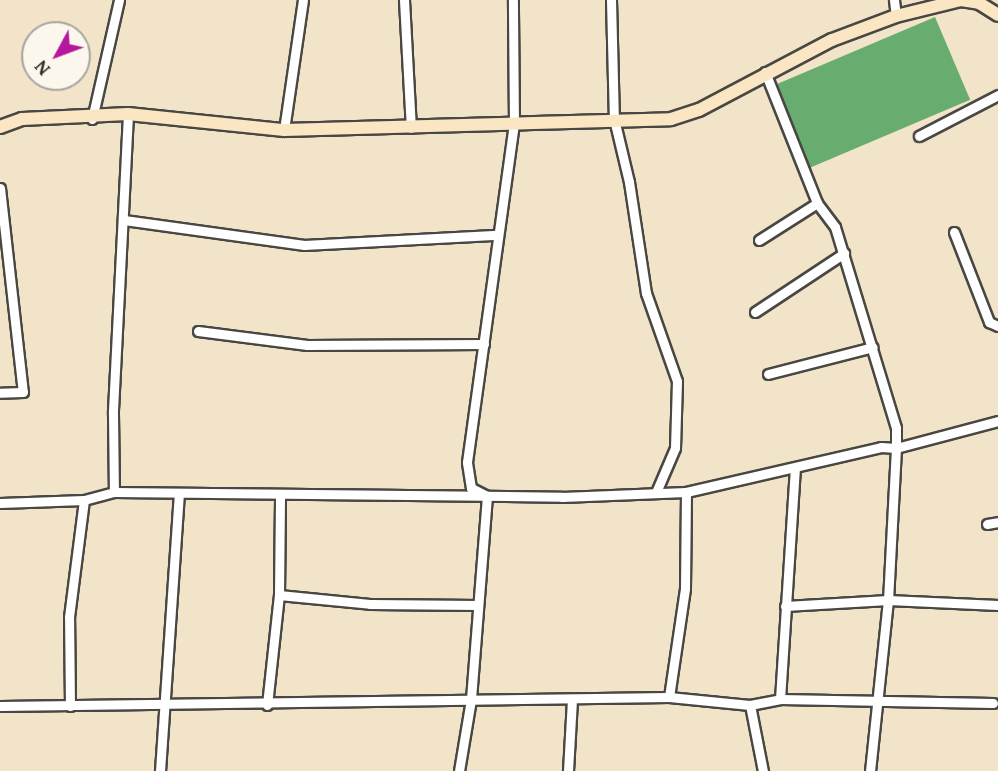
<!DOCTYPE html>
<html>
<head>
<meta charset="utf-8">
<style>
	body { margin:0 }
	#map { position:relative; width:998px; height:771px; overflow:hidden; background:#f2e4c9; font-family:"Gentium Book Plus",serif }
	div>[style] { position:absolute }
	[style*='--x'] { left:calc(var(--x)*1px); top:calc(var(--y)*1px); width:calc(var(--w)*1px); rotate:calc(var(--a)*1deg) }
	.forest>* { inset:0; background:#68ac70; transform-origin:0 0 }
	.roads { filter:drop-shadow(2px 0 #494743) drop-shadow(-2px 0 #494743) drop-shadow(0 2px #494743) drop-shadow(0 -2px #494743) }
	.street>* { height:9px; margin:-4.5px; padding:0 4.5px; transform-origin:4.5px; border-radius:4.5px; background:#fff }
	.secondary>* { height:12px; margin:-6px; padding:0 6px; transform-origin:6px; border-radius:6px; background:#fbe6c3 }
	span { translate:-50% -50%; white-space:nowrap; text-align:center; line-height:1.15; -webkit-text-stroke:5px #fbf7ec; paint-order:stroke }
	.north { position:absolute; left:21px; top:21px; width:70px; height:70px; box-sizing:border-box; background:#fbf7ec; border:2px solid #a8a59f; border-radius:50%; rotate:229deg; font-size:19px; font-weight:700; line-height:28px; text-align:center; color:#2b2b2b }
	.north::after { content:''; display:block; margin:auto; width:24px; height:32px; background:#b5179e; clip-path:polygon(50% 0,100% 100%,50% 72%,0 100%) }
</style>
</head>
<body>
<div id="map">
	<div class="forest">
		<i style="left:935px;top:17px;width:90px;height:176px;rotate:67deg"></i>
	</div>
	<div class="roads">
		<div class="street">
			<i style="--x:404;--y:0;--w:128;--a:86.9"></i>
			<i style="--x:611;--y:0;--w:119;--a:88.6"></i>
			<i style="--x:614;--y:119;--w:65;--a:76.6"></i>
			<i style="--x:629;--y:182;--w:112;--a:81.3"></i>
			<i style="--x:646;--y:293;--w:93;--a:70.6"></i>
			<i style="--x:677;--y:381;--w:67;--a:91.7"></i>
			<i style="--x:675;--y:448;--w:46;--a:113.2"></i>
			<i style="--x:894;--y:0;--w:16;--a:83"></i>
			<i style="--x:765;--y:72;--w:141;--a:68.3"></i>
			<i style="--x:817;--y:203;--w:30;--a:53"></i>
			<i style="--x:835;--y:227;--w:210;--a:73.1"></i>
			<i style="--x:896;--y:428;--w:20;--a:90"></i>
			<i style="--x:896;--y:448;--w:106;--a:-14.8"></i>
			<i style="--x:128;--y:114;--w:300;--a:92.9"></i>
			<i style="--x:113;--y:414;--w:78;--a:89.3"></i>
			<i style="--x:114;--y:492;--w:448;--a:0.6"></i>
			<i style="--x:562;--y:497;--w:124;--a:-2.3"></i>
			<i style="--x:686;--y:492;--w:200;--a:-13"></i>
			<i style="--x:881;--y:447;--w:15;--a:4"></i>
			<i style="--x:896;--y:448;--w:152;--a:93"></i>
			<i style="--x:888;--y:600;--w:172;--a:96"></i>
			<i style="--x:92;--y:119;--w:122;--a:-77.2"></i>
			<i style="--x:284;--y:130;--w:131;--a:-81.7"></i>
			<i style="--x:919;--y:136;--w:89;--a:-27.4"></i>
			<i style="--x:0;--y:188;--w:205;--a:83.6"></i>
			<i style="--x:23;--y:392;--w:23;--a:178"></i>
			<i style="--x:124;--y:220;--w:182;--a:7.9"></i>
			<i style="--x:304;--y:245;--w:194;--a:-3"></i>
			<i style="--x:954;--y:232;--w:97;--a:68.7"></i>
			<i style="--x:989;--y:322;--w:10;--a:24"></i>
			<i style="--x:759;--y:240;--w:69;--a:-32.5"></i>
			<i style="--x:755;--y:312;--w:107;--a:-33.5"></i>
			<i style="--x:198;--y:331;--w:110;--a:7.3"></i>
			<i style="--x:307;--y:345;--w:177;--a:-0.3"></i>
			<i style="--x:768;--y:374;--w:108;--a:-14.4"></i>
			<i style="--x:0;--y:503;--w:84;--a:-2"></i>
			<i style="--x:84;--y:500;--w:31;--a:-15"></i>
			<i style="--x:987;--y:524;--w:11;--a:-10"></i>
			<i style="--x:279;--y:595;--w:91;--a:5.6"></i>
			<i style="--x:370;--y:604;--w:108;--a:0.5"></i>
			<i style="--x:785;--y:606;--w:103;--a:-3.3"></i>
			<i style="--x:888;--y:600;--w:110;--a:2.6"></i>
			<i style="--x:669;--y:697;--w:110;--a:-81.6"></i>
			<i style="--x:685;--y:588;--w:96;--a:-89.4"></i>
			<i style="--x:780;--y:699;--w:229;--a:-86.3"></i>
			<i style="--x:267;--y:705;--w:111;--a:-83.8"></i>
			<i style="--x:279;--y:595;--w:99;--a:-89.4"></i>
			<i style="--x:750;--y:705;--w:67;--a:78.9"></i>
			<i style="--x:0;--y:706;--w:669;--a:-0.77"></i>
			<i style="--x:669;--y:697;--w:81;--a:5.6"></i>
			<i style="--x:750;--y:705;--w:31;--a:-11"></i>
			<i style="--x:780;--y:699;--w:213;--a:1.1"></i>
			<i style="--x:70;--y:706;--w:89;--a:-90.6"></i>
			<i style="--x:69;--y:617;--w:118;--a:-82.7"></i>
			<i style="--x:160;--y:771;--w:278;--a:-86.1"></i>
			<i style="--x:459;--y:771;--w:73;--a:-80.5"></i>
			<i style="--x:471;--y:699;--w:204;--a:-85.5"></i>
			<i style="--x:487;--y:496;--w:18;--a:-153"></i>
			<i style="--x:471;--y:488;--w:26;--a:-99"></i>
			<i style="--x:467;--y:462;--w:340;--a:-82.1"></i>
			<i style="--x:514;--y:125;--w:125;--a:-90.5"></i>
			<i style="--x:568;--y:771;--w:72;--a:-86.8"></i>
		</div>
		<div class="secondary">
			<i style="--x:0;--y:127;--w:23;--a:-20"></i>
			<i style="--x:22;--y:119;--w:106;--a:-2.7"></i>
			<i style="--x:128;--y:114;--w:157;--a:5.9"></i>
			<i style="--x:284;--y:130;--w:387;--a:-1.6"></i>
			<i style="--x:671;--y:119;--w:29;--a:-18"></i>
			<i style="--x:699;--y:110;--w:150;--a:-27.8"></i>
			<i style="--x:832;--y:40;--w:68;--a:-20.6"></i>
			<i style="--x:896;--y:16;--w:67;--a:-13.8"></i>
			<i style="--x:961;--y:0;--w:18;--a:9"></i>
			<i style="--x:979;--y:3;--w:22;--a:32"></i>
		</div>
	</div>
	<div class="north">N</div>
</div>
</body>
</html>
